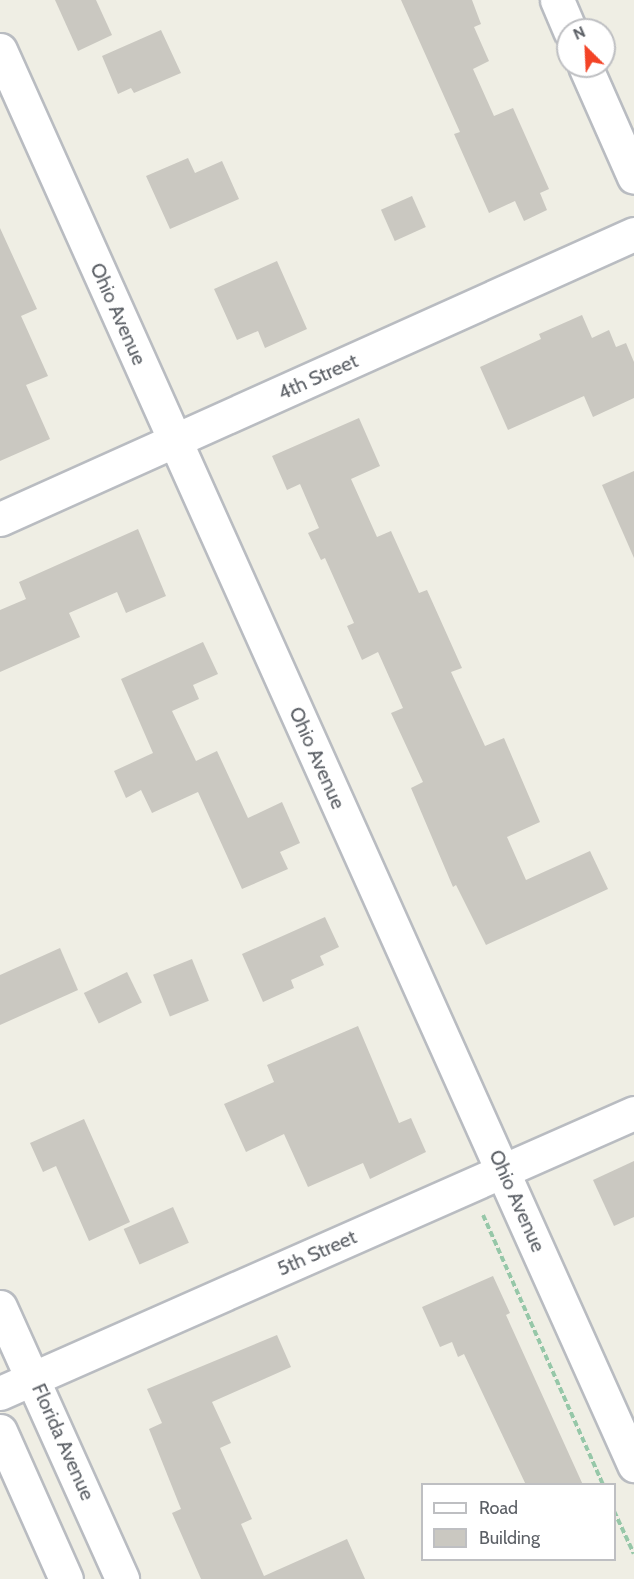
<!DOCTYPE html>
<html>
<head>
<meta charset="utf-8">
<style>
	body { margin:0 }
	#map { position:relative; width:634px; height:1579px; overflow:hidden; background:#efeee4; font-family:Cabin,sans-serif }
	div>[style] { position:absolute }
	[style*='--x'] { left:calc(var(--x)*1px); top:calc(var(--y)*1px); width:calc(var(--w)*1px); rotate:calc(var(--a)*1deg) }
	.building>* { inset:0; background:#cac8c1; transform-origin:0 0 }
	.path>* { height:4px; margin-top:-2px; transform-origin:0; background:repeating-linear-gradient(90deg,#96c7a8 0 6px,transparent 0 9px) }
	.roads { filter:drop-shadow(2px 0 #b9bcc1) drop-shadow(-2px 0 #b9bcc1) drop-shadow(0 2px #b9bcc1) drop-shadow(0 -2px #b9bcc1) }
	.street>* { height:33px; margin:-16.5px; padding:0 16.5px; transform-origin:16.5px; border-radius:16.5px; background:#fff }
	.secondary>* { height:33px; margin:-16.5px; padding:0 16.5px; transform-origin:16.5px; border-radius:16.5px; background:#fff }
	span { translate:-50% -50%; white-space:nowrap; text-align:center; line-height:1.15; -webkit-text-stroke:5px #fff; paint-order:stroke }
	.street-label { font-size:20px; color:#5c6066 }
	.legend { position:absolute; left:421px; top:1483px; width:195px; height:78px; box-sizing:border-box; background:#fff; border:2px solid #bebfc2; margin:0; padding:8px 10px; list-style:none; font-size:18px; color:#5c6066 }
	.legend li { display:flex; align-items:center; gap:12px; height:30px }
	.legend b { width:30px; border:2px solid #bebfc2 }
	.north { position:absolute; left:556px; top:18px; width:60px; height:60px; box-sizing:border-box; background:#fff; border:2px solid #bebfc2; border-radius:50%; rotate:336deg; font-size:16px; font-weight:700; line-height:24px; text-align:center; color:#5c6066 }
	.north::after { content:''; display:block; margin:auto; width:21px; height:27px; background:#f34326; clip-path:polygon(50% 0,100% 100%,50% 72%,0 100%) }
</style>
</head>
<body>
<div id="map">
	<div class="building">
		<i style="clip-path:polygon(55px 0,96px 0,112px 35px,78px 51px)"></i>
		<i style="clip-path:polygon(401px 0,472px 0,481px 24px,474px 27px,489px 61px,473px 69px,494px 116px,513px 108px,549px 189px,540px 193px,547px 210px,524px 221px,515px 201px,489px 213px,454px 134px,460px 132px)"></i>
		<i style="clip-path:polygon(161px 30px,181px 73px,134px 93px,131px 88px,118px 94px,102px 56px)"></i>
		<i style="clip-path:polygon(188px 158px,195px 173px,222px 161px,239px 199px,170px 229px,146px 176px)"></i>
		<i style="left:412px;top:196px;width:34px;height:34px;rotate:66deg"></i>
		<i style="clip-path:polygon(0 228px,37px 309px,21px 316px,48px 376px,26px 385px,50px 439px,0 461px)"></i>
		<i style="clip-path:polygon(277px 261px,307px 329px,265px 348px,258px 331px,237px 340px,214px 289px)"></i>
		<i style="clip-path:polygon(582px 315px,592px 338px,609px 330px,616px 347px,626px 343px,634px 362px,634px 398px,593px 417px,584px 396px,508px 430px,480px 367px,541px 339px,539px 334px)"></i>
		<i style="clip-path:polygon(359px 418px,380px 466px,351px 479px,377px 537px,391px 531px,419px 593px,427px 590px,462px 668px,451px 672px,485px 746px,504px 738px,540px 822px,507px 837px,526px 880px,590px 851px,608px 889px,486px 945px,456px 885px,453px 887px,411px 788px,423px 782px,391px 713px,403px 708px,378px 652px,362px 660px,347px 626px,354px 623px,325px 558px,321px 560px,308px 533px,319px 528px,300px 484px,287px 490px,272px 456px)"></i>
		<i style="clip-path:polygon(634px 471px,634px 558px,602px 485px)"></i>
		<i style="clip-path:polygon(138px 529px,166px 596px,126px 613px,117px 592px,69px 613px,80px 637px,0 672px,0 610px,26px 599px,19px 582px)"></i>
		<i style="clip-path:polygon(203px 642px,218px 674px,193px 685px,199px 699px,172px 711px,196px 761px,217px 751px,248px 818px,282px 802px,300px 843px,280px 852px,288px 869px,242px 889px,198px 792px,152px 813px,141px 790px,126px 798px,114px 771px,153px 753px,121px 679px)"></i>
		<i style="clip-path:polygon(325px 917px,339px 947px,320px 956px,324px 965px,291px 980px,294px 988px,263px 1002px,242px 954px)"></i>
		<i style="clip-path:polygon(60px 948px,78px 990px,0 1025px,0 975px)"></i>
		<i style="left:192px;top:959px;width:45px;height:42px;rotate:68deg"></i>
		<i style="left:127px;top:972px;width:34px;height:48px;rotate:64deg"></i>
		<i style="clip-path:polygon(358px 1026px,399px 1123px,411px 1118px,426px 1152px,370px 1179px,363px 1163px,308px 1187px,284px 1134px,246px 1152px,224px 1104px,274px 1082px,267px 1065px)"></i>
		<i style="clip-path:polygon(84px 1119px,130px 1222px,89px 1241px,56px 1166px,43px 1172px,30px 1143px)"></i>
		<i style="clip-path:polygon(634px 1161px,634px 1217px,614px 1226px,593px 1180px)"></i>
		<i style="left:173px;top:1207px;width:39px;height:54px;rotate:66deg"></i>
		<i style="clip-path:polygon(493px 1276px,510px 1313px,506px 1315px,583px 1485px,526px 1485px,464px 1354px,458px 1357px,452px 1342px,440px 1347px,422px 1307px)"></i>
		<i style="clip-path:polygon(277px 1335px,291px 1367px,212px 1402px,231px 1443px,220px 1448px,252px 1519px,241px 1524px,264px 1576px,347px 1539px,365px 1579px,201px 1579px,172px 1513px,181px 1509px,149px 1429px,162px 1423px,147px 1389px)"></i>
	</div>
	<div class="path">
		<i style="--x:483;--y:1215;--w:295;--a:66"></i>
		<i style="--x:614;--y:1511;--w:47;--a:65.1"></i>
	</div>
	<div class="roads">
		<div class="street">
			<i style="--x:557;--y:0;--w:33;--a:67"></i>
			<i style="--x:0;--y:50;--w:1551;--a:65.86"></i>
			<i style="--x:585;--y:66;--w:121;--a:66.2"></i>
			<i style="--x:0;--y:519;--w:695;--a:-24.21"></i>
			<i style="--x:0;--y:1393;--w:693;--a:-23.83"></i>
		</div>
		<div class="secondary">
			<i style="--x:0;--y:1307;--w:298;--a:65.8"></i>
			<i style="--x:0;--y:1431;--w:162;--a:66"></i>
		</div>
	</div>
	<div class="street-label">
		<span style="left:118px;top:314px;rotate:66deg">Ohio Avenue</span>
		<span style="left:318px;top:377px;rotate:-24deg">4th Street</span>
		<span style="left:317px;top:758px;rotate:66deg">Ohio Avenue</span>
		<span style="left:517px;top:1201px;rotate:66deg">Ohio Avenue</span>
		<span style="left:317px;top:1253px;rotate:-24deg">5th Street</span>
		<span style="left:63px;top:1442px;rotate:66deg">Florida Avenue</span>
	</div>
	<ul class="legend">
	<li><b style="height:8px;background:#fff"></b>Road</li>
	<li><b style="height:16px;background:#cac8c1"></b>Building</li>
	</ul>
	<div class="north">N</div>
</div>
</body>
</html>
